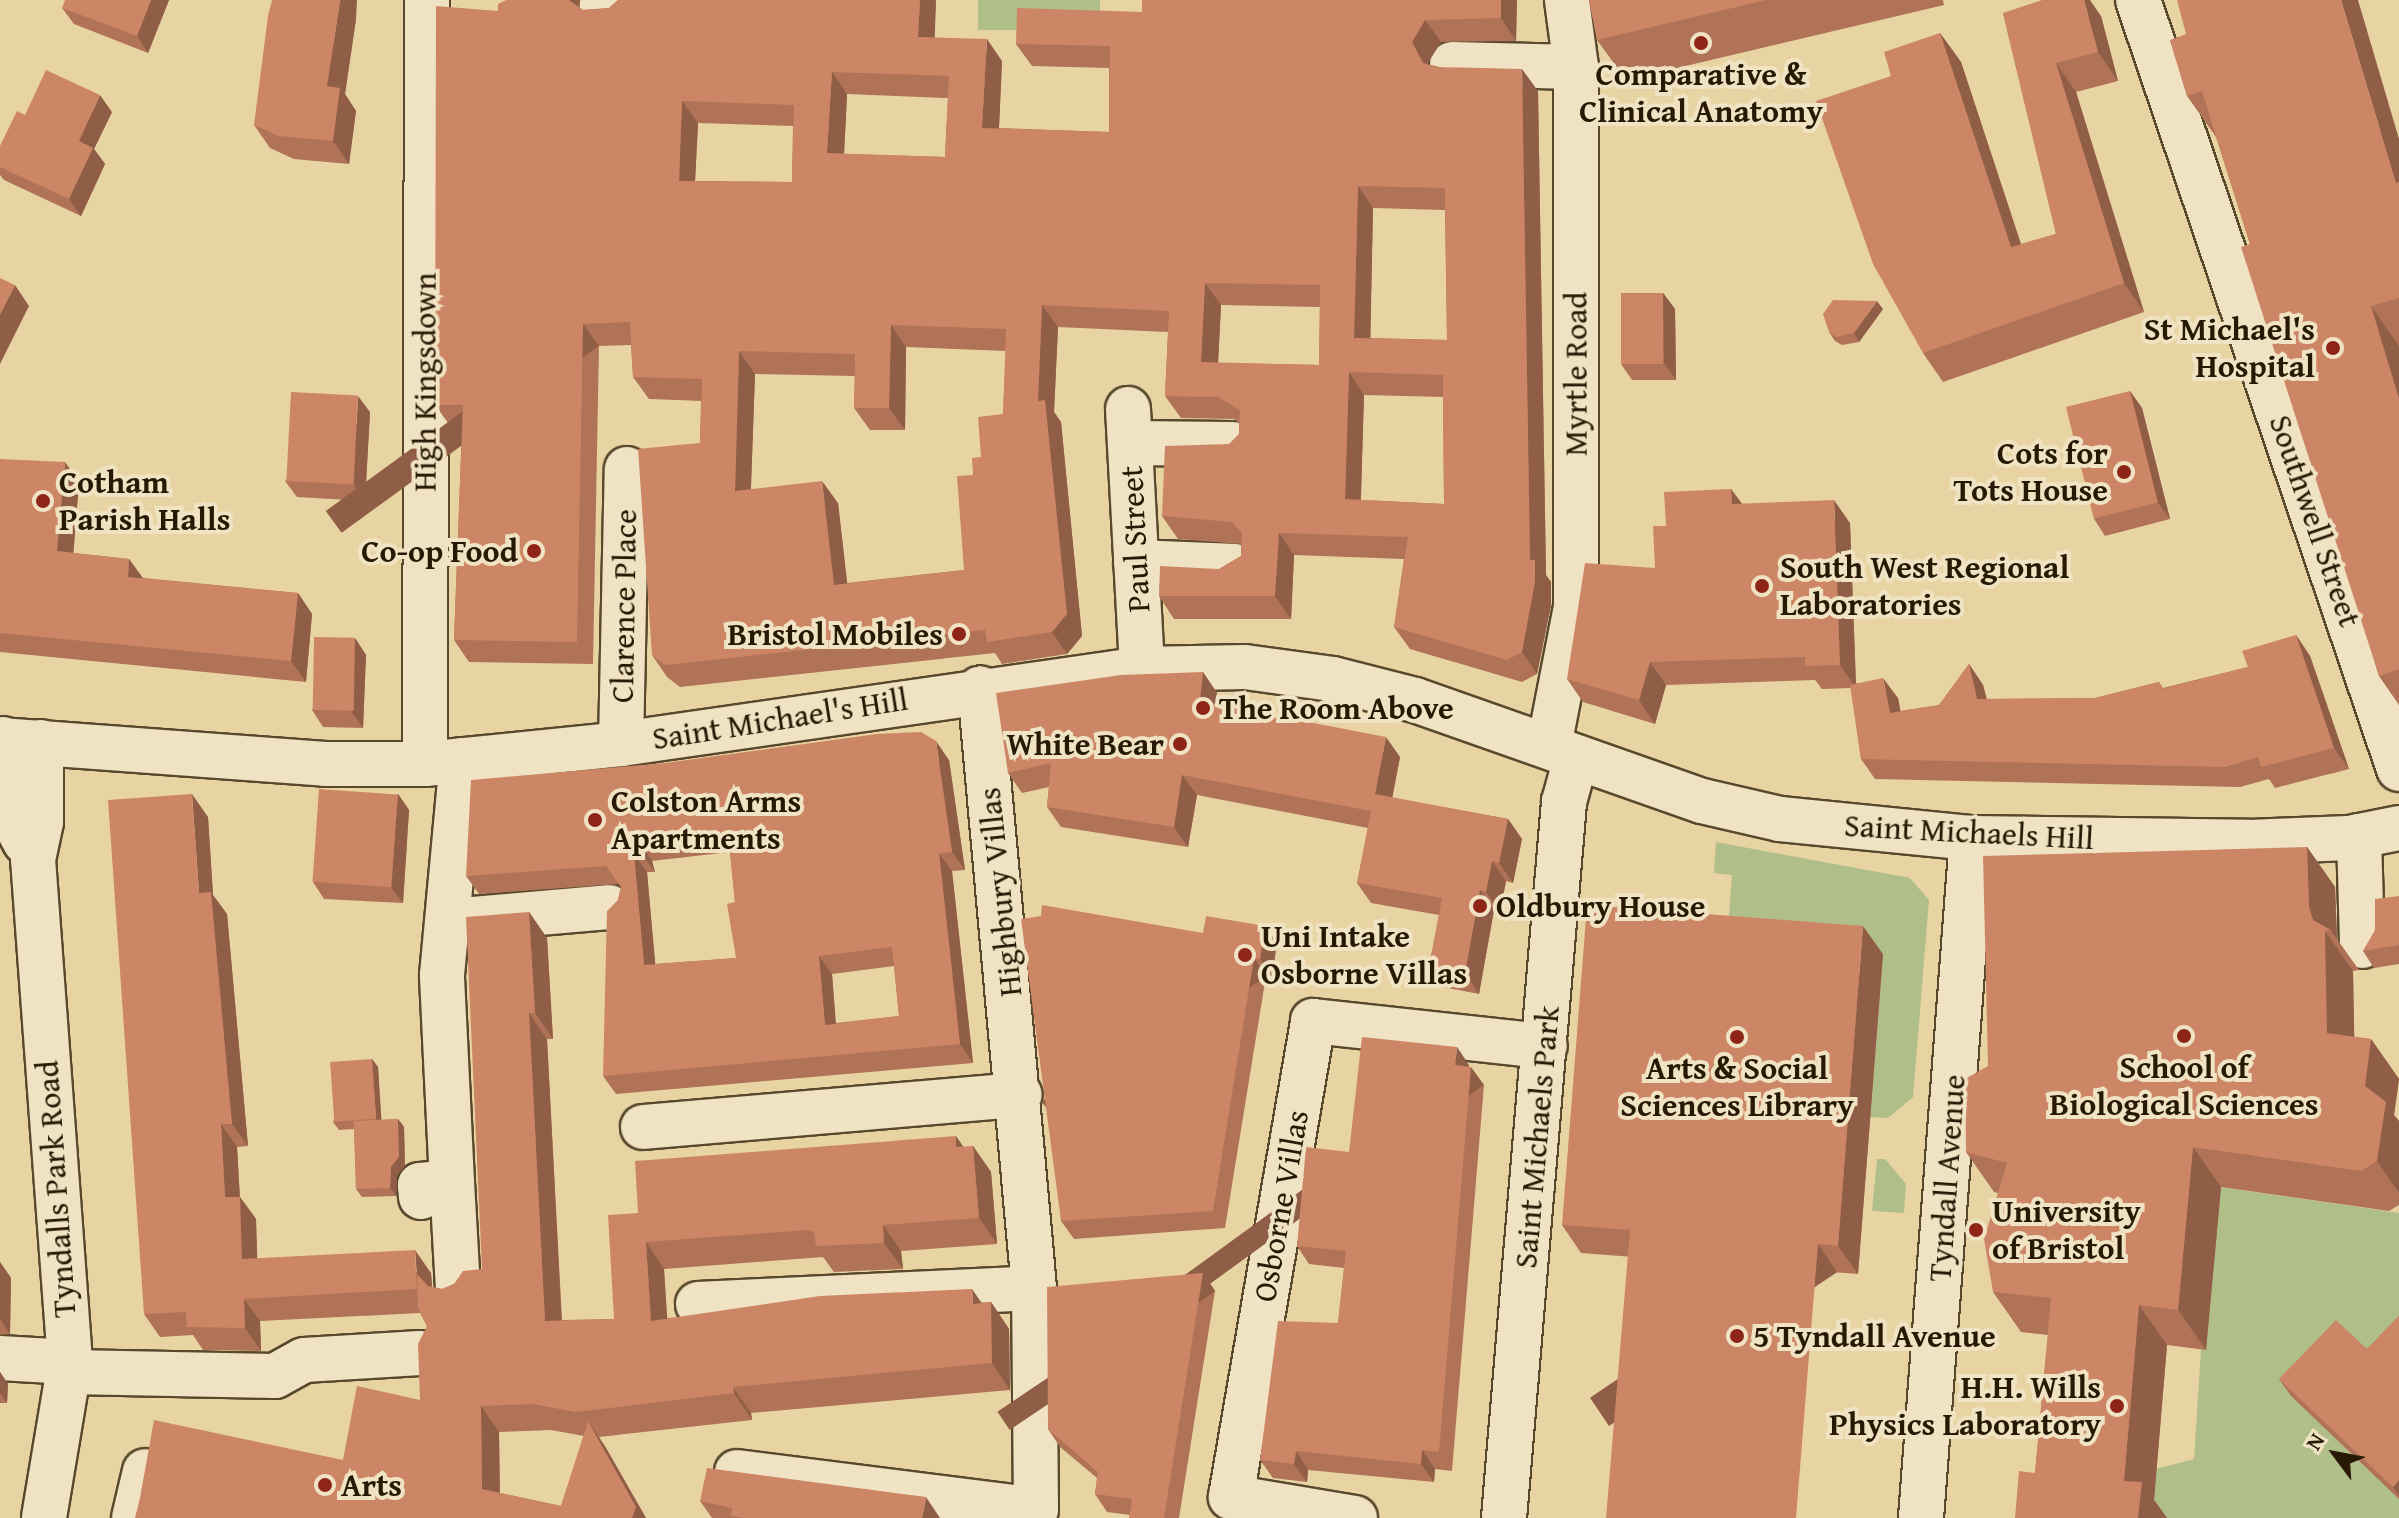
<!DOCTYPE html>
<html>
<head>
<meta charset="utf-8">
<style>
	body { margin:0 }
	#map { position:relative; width:2399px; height:1518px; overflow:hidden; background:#e8d4a3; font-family:"Gentium Book Plus",serif }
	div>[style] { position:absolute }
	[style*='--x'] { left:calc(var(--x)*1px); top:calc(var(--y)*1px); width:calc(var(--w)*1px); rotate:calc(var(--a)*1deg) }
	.green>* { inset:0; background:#b0be8a; transform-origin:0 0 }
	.roads { filter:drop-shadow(2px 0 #58482c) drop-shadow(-2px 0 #58482c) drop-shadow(0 2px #58482c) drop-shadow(0 -2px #58482c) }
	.minor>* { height:44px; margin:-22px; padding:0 22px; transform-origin:22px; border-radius:22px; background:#f0e3c3 }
	.wall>* { inset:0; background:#b07357 }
	.shaded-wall>* { inset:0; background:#905e47; transform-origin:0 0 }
	.building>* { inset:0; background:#cd8665; transform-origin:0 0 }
	.dots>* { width:22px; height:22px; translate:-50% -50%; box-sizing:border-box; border:4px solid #f0e3c3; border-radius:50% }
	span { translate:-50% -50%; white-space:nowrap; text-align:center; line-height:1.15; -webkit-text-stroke:8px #f0e3c3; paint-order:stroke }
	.poi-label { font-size:32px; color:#281904; font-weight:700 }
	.right { translate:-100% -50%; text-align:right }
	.left { translate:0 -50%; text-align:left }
	.street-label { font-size:32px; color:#281904 }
	.north { position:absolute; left:2295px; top:1414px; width:80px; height:80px; -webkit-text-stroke:6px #f0e3c3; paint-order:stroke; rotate:302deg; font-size:22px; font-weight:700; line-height:32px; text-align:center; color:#281904 }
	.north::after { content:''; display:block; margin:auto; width:28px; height:36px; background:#281904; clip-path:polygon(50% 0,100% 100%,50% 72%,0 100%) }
</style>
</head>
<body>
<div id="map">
	<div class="green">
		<i style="left:978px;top:0;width:122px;height:30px"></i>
		<i style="clip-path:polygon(1716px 842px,1910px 878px,1929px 900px,1913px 1097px,1888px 1118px,1870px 1117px,1883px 954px,1727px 942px,1732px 875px,1714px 873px)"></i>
		<i style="clip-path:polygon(1877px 1159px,1885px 1159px,1906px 1184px,1904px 1213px,1872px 1211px)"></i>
		<i style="clip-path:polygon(2199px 1184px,2399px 1213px,2399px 1518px,2152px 1518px,2156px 1469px,2194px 1459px,2201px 1349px,2206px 1349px)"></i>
	</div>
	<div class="roads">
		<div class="minor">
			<i style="--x:2138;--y:0;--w:812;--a:71.25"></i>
			<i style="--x:601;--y:7;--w:13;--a:4"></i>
			<i style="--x:614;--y:8;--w:8;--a:-90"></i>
			<i style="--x:1452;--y:64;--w:124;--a:1.4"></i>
			<i style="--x:1128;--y:409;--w:260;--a:86.9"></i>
			<i style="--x:1130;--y:443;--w:103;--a:0.6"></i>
			<i style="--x:1136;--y:562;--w:99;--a:2.3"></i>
			<i style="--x:3;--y:739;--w:87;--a:81.4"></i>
			<i style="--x:16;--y:825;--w:19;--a:62"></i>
			<i style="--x:0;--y:740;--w:326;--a:4.2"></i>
			<i style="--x:325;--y:764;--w:100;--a:0"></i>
			<i style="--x:425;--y:764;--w:197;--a:-5.8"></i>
			<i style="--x:621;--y:744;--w:526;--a:-8.19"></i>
			<i style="--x:1142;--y:669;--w:103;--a:-1.1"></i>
			<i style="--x:1245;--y:667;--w:89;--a:7.8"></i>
			<i style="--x:1333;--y:679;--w:85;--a:14.4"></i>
			<i style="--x:1415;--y:700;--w:304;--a:19.4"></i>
			<i style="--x:1702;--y:801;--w:80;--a:13"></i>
			<i style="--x:1780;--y:819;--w:193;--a:5.7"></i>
			<i style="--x:1972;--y:838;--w:277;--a:0.8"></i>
			<i style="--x:2249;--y:842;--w:100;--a:-2.3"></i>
			<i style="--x:2349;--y:838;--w:51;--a:-11.3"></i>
			<i style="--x:41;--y:742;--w:80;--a:90"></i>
			<i style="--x:41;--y:822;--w:38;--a:102"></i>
			<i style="--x:33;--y:859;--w:504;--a:85.79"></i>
			<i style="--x:70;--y:1362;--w:158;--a:99.5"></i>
			<i style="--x:621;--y:744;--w:275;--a:-88.8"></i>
			<i style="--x:1549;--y:746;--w:142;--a:-79"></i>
			<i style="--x:1576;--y:607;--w:540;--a:-90"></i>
			<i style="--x:1576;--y:67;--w:68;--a:-97.7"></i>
			<i style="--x:425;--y:764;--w:764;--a:-89.85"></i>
			<i style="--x:2359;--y:836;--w:110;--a:88.4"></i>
			<i style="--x:472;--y:919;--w:138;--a:-5"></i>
			<i style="--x:643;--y:1127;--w:378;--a:-4.9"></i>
			<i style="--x:452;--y:1182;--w:207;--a:-92.8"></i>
			<i style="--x:442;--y:975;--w:216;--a:-84.7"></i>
			<i style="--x:421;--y:1197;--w:12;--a:-95"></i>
			<i style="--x:420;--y:1185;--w:32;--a:-5"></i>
			<i style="--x:452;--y:1182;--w:108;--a:86.8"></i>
			<i style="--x:698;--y:1304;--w:336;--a:-2.7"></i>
			<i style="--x:0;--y:1358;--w:70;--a:3.3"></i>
			<i style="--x:69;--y:1372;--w:206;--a:1.1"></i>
			<i style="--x:275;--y:1376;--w:33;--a:-29"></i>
			<i style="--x:304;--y:1360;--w:116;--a:-3.5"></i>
			<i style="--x:737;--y:1472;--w:301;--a:7.2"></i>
			<i style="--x:1036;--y:1510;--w:222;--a:-90.5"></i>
			<i style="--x:1034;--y:1288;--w:602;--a:-95.14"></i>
			<i style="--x:134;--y:1518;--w:48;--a:-76.8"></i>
			<i style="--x:1355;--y:1518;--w:126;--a:-170.4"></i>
			<i style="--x:1231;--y:1497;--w:483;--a:-80.2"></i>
			<i style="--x:1313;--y:1021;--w:233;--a:6.2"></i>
			<i style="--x:1504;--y:1518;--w:719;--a:-85.21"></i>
			<i style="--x:1564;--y:802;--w:46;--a:-74.7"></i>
			<i style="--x:1921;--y:1518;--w:682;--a:-85.71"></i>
		</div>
	</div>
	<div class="wall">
		<i style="clip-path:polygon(169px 0,148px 53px,74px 24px,62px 8px)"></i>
		<i style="clip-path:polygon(evenodd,580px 0,579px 7px,583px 10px,609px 8px,618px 0,936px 0,934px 37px,1002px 61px,999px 128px,1109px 132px,1109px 68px,1032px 66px,1016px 44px,1142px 12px,1142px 0,1517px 0,1516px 41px,1441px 42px,1427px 64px,1538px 91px,1546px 575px,1551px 582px,1551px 605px,1537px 674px,1522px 682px,1410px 649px,1394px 627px,1404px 559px,1294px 555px,1291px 619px,1174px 619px,1159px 596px,1219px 569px,1241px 556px,1241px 544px,1178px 539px,1162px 516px,1239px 434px,1239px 423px,1234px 419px,1181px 418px,1165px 396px,1168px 332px,1058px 327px,1054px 412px,1061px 422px,1082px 636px,1067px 654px,1002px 664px,995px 653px,680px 687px,667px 677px,652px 655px,700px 443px,701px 401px,649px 399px,633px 377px,631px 345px,599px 346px,593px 664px,469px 662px,454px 640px,462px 427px,451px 427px,435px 405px,498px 11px,580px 0,847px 94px,948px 98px,945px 157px,844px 154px,847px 94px,580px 0,698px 123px,793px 126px,792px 182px,695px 181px,698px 123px,580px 0,1373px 208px,1445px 210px,1447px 340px,1370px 338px,1373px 208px,580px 0,1221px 305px,1320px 307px,1319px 365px,1218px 363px,1221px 305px,580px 0,906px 347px,1006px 351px,1003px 414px,981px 457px,973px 475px,964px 570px,847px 583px,838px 503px,751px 489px,755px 374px,855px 376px,854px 408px,870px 430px,905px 430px,906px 347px,580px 0,1364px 395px,1443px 397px,1444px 504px,1361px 500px,1364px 395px)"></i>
		<i style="clip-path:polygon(1589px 0,1943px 0,1944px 5px,1626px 80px,1597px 40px)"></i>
		<i style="clip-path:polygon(2003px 13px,2101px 16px,2118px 81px,2076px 92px,2144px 312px,1943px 382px,1923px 353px,1891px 76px,1940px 33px,1961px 62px,2021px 244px,2056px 234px)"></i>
		<i style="clip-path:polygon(356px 19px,345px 94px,356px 111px,349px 164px,294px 159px,270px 148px,254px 125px)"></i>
		<i style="clip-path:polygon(2170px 40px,2399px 139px,2399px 705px,2379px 676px,2250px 244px,2216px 137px,2187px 96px)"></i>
		<i style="clip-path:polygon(112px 112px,94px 149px,105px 164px,81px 216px,4px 180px,0 175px,0 146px,25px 115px)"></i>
		<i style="clip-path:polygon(1663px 293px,1675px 309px,1676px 380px,1632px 380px,1621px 364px)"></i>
		<i style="clip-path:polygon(1883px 309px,1859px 342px,1842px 345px,1835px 341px,1829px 332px)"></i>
		<i style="clip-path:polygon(2130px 391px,2142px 408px,2170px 519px,2105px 536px,2094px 519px)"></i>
		<i style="clip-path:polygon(370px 412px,365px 501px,297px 497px,285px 481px)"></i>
		<i style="clip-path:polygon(0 459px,79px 482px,73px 553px,129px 559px,143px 578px,298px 593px,312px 614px,306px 682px,0 652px)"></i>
		<i style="clip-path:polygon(1731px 489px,1742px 504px,1850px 523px,1856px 683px,1898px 698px,1900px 711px,1939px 705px,1969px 664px,1983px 685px,1987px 699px,2095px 698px,2159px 682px,2163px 688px,2248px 667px,2296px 635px,2310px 656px,2349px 769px,2275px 788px,2269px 779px,2240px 787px,1875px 779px,1861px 759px,1851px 688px,1822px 689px,1815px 680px,1666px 685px,1655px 724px,1583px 702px,1567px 679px,1655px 568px,1666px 526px)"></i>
		<i style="clip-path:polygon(355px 638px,366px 655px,363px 728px,323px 727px,312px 710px)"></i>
		<i style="clip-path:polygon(1203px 672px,1217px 693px,1216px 704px,1400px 757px,1392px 798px,1508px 819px,1522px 839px,1513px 883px,1506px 881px,1500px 912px,1494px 910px,1479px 994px,1443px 987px,1429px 967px,1439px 915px,1371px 903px,1357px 883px,1368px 828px,1197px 795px,1188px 847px,1061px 827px,1047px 807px,1049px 787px,1022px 793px,1008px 773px)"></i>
		<i style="clip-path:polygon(evenodd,949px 760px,965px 870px,952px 871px,973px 1063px,616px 1094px,603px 1076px,618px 900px,621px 887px,619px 884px,479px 894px,466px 876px,949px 760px,730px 852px,735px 902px,736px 958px,655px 964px,647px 872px,655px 872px,652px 861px,730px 852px,949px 760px,894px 966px,899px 1016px,836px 1023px,832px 974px,894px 966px)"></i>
		<i style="clip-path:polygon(398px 794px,409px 810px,403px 903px,324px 899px,313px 882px)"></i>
		<i style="clip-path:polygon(evenodd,208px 817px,213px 895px,227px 914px,248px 1146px,237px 1147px,240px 1197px,256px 1219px,257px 1258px,431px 1273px,432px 1287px,442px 1289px,454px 1284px,482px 1269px,529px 912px,547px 938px,553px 1039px,547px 1039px,562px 1320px,614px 1319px,638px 1213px,973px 1146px,991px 1172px,997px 1244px,901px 1251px,903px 1269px,834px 1272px,823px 1257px,664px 1269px,667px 1318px,991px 1302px,1009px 1329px,1010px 1390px,751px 1413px,752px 1420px,599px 1437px,606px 1448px,646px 1518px,135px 1518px,343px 1460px,420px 1400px,427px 1326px,420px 1313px,260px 1321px,261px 1351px,203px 1350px,193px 1335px,160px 1337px,144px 1314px,208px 817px,551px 1430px,584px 1436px,561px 1506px,500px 1493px,499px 1432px,551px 1430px)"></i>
		<i style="clip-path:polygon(2307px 847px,2335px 887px,2337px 939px,2359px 970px,2353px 971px,2354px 1037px,2371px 1039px,2399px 1079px,2394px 1115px,2399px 1121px,2399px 1205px,2389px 1211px,2221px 1187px,2206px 1350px,2167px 1345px,2154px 1500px,2167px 1518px,2015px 1518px,2035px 1473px,2048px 1335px,2021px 1332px,1993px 1292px,1998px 1193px,1994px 1192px,1966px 1152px,1988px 1066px)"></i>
		<i style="clip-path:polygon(2399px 896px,2399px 964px,2374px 968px,2363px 951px)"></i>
		<i style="clip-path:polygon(1041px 916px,1203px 933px,1265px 926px,1277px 943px,1272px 976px,1266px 976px,1225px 1228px,1074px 1239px,1061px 1221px)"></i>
		<i style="clip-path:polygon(1883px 954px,1858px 1274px,1581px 1253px,1562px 1225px)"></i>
		<i style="clip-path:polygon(372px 1059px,378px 1067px,381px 1120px,398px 1119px,404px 1127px,405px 1166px,397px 1175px,396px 1196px,362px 1197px,356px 1189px,354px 1129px,339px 1130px,333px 1122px)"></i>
		<i style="clip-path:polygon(1469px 1065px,1469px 1067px,1484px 1085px,1452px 1471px,1435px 1469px,1434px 1482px,1308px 1470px,1307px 1482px,1273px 1478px,1260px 1460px,1338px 1323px,1344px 1268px,1309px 1264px,1297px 1246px,1349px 1152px)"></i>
		<i style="clip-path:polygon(0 1262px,11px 1278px,10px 1334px,0 1335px)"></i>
		<i style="clip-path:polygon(1203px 1273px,1215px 1291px,1179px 1518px,1129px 1518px,1130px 1515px,1107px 1512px,1095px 1494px,1097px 1478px,1060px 1447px,1048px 1429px)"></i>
		<i style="clip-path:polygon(2399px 1316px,2399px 1499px,2291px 1396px,2279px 1379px,2367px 1349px)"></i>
		<i style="clip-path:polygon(0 1372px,8px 1384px,7px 1403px,0 1403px)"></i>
		<i style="clip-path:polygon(700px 1501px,922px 1518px,712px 1518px)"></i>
	</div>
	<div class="shaded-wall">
		<i style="clip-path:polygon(151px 0,169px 0,148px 53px,137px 36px)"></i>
		<i style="clip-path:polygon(340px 0,357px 0,356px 19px,345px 94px,356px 111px,349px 164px,333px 141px,327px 86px)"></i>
		<i style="clip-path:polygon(566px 0,580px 0,579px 18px)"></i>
		<i style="clip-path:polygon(920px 0,936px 0,934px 59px,918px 37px)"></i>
		<i style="clip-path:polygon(1501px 0,1517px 0,1516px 41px,1501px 18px)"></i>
		<i style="clip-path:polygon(2084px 0,2090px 0,2101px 16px,2118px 81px,2098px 52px)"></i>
		<i style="clip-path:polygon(2341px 0,2358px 0,2399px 139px,2399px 188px,2396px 183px)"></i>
		<i style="clip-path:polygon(1425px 20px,1441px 42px,1427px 64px,1423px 63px,1412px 42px)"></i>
		<i style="clip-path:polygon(1940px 33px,1961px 62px,2031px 275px,2011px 247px)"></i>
		<i style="clip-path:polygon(987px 39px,1002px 61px,998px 150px,982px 128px)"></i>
		<i style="clip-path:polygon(2056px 63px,2076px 92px,2144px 312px,2124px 283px)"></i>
		<i style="clip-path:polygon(1522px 69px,1538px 91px,1546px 575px,1551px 582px,1551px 605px,1537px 674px,1522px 652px,1530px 560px)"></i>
		<i style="clip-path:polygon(832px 72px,847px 94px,843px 176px,827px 153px)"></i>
		<i style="clip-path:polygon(100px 95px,112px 112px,94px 149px,105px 164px,81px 216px,69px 199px,79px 141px)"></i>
		<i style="clip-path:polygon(682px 101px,698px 123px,694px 203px,679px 181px)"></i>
		<i style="clip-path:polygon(1358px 186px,1373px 208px,1370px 360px,1354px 338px)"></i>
		<i style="clip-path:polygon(1205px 283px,1221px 305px,1217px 384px,1201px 362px)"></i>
		<i style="clip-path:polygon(15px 285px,29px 306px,0 364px,0 314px)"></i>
		<i style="clip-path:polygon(1663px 293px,1675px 309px,1676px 380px,1664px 363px)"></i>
		<i style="clip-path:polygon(1877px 301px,1883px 309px,1859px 342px,1854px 333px)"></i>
		<i style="clip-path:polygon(1042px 305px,1058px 327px,1054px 412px,1061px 422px,1082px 636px,1067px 654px,1052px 632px,1038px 401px)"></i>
		<i style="clip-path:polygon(2371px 306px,2399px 346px,2399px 399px)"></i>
		<i style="left:583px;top:324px;width:27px;height:318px;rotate:54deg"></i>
		<i style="clip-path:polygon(891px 325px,906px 347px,905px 430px,889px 408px)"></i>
		<i style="clip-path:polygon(739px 351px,755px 374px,750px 513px,735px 491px)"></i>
		<i style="clip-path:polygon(1349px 372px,1364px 395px,1360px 521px,1345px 499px)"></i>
		<i style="clip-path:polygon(2130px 391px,2142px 408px,2170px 519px,2158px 503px)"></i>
		<i style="clip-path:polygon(358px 396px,370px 412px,365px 501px,354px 485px)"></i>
		<i style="clip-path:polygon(65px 462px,79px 482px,72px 572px,57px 551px)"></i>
		<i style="clip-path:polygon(822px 481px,838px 503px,850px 607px,834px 585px)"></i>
		<i style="clip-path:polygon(1731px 489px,1748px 512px,1732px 504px)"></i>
		<i style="clip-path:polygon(1834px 500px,1850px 523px,1856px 688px,1840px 665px)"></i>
		<i style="clip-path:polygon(1279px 533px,1294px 555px,1291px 619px,1275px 596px)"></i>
		<i style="clip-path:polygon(129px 559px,144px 580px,128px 577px)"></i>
		<i style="clip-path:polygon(298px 593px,312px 614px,306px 682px,291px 661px)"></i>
		<i style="clip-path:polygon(2296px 635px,2310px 656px,2349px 769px,2334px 748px)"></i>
		<i style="clip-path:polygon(355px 638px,366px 655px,363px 728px,352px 712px)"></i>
		<i style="clip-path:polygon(1650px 662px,1666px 685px,1655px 724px,1639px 700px)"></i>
		<i style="clip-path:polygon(1969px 664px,1983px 685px,1991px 720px,1977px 699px)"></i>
		<i style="clip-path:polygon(1203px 672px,1217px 693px,1215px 721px,1200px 701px)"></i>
		<i style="clip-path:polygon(1883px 678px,1898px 698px,1905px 734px,1890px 713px)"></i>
		<i style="clip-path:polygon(1386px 737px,1400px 757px,1389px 815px,1375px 794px)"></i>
		<i style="clip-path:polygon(936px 741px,949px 760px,965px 870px,952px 852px)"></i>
		<i style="clip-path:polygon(1182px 775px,1197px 795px,1188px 847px,1174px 827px)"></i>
		<i style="clip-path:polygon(192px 794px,208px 817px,213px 895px,227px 914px,248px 1146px,232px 1124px,199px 893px)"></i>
		<i style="clip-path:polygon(398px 794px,409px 810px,403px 903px,391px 887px)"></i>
		<i style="clip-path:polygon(1508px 819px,1522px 839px,1513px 883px,1499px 863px)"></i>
		<i style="clip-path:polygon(640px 842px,652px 861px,655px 872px,642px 854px)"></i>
		<i style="clip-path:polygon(2307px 847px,2335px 887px,2337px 939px,2331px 930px,2325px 931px,2353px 971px,2355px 1073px,2327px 1033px,2313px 920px,2309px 907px)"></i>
		<i style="clip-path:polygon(939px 853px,952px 871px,973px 1063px,960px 1044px)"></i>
		<i style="clip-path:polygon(634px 854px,647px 872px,657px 983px,644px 965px)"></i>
		<i style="clip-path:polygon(1492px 861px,1506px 881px,1500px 912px,1486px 892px)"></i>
		<i style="clip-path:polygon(1480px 890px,1494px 910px,1479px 994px,1465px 973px)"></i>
		<i style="clip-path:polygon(529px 912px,547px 938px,553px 1039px,535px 1013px)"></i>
		<i style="clip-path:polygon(1265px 926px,1277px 943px,1272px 976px,1260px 959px)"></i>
		<i style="clip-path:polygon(1863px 926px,1883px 954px,1858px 1274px,1838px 1246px)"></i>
		<i style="clip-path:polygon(819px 956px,832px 974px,837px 1043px,825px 1025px)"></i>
		<i style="left:1254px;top:958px;width:22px;height:256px;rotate:56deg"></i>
		<i style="clip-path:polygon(529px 1013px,547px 1039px,563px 1347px,545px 1321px)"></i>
		<i style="clip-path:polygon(2371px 1039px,2399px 1079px,2394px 1115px,2399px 1121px,2399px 1193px,2377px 1161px,2365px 1086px)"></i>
		<i style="clip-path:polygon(1457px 1047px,1469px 1065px,1467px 1084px,1455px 1065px)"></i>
		<i style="clip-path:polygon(372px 1059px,378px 1067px,382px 1128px,376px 1119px)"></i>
		<i style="left:1471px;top:1067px;width:22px;height:386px;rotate:54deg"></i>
		<i style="clip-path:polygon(398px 1119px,404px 1127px,405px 1166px,397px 1175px,396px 1196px,390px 1188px,391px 1167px)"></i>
		<i style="clip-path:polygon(221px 1124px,237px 1147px,241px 1219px,240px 1197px,256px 1219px,258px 1282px,242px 1259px,225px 1197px)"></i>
		<i style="clip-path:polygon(956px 1136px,974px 1162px,956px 1147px)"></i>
		<i style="clip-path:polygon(973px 1146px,991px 1172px,997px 1244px,979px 1218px)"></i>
		<i style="clip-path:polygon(2193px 1147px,2221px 1187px,2206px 1350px,2178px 1310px)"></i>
		<i style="clip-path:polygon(883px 1225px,901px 1251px,903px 1269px,884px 1243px)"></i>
		<i style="clip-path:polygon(646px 1242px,664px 1269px,669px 1347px,651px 1321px)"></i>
		<i style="left:1818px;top:1244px;width:34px;height:275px;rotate:56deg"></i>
		<i style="clip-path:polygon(415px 1250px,431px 1273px,434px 1312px,418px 1289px)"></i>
		<i style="clip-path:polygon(0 1262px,11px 1278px,10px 1334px,0 1319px)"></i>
		<i style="left:1203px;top:1273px;width:22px;height:248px;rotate:56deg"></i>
		<i style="clip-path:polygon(972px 1289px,990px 1315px,991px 1302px,1009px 1329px,1010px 1390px,992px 1363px,973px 1304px)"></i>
		<i style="clip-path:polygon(244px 1299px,260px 1321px,261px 1351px,245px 1328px)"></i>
		<i style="clip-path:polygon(2139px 1305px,2167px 1345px,2154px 1500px,2167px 1518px,2138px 1518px,2124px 1481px)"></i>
		<i style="clip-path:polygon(0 1372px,8px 1384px,7px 1403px,0 1393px)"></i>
		<i style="clip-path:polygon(733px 1387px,751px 1413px,752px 1420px,734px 1393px)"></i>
		<i style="clip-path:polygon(481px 1406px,499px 1432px,500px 1516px,482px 1489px)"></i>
		<i style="clip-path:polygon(588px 1421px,606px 1448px,646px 1518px,632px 1518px)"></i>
		<i style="clip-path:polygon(1422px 1450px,1435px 1469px,1434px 1482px,1421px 1464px)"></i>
		<i style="clip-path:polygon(1296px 1451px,1308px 1470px,1307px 1482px,1294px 1464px)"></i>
		<i style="clip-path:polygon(2399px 1480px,2399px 1496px,2393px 1487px)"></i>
		<i style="clip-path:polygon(926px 1497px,940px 1518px,922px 1518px)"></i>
	</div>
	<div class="building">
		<i style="clip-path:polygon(65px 0,151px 0,137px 36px,62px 8px)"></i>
		<i style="clip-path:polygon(272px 0,340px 0,327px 86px,340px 88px,333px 141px,278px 136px,254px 125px,268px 16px)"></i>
		<i style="clip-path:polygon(evenodd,506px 0,569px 0,583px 10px,609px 8px,618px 0,920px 0,918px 37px,987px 39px,982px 128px,1109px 132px,1110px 46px,1016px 44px,1017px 8px,1142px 12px,1142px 0,1501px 0,1501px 18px,1425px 20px,1412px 42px,1423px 63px,1435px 67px,1522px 69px,1530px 560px,1535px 560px,1535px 582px,1522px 652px,1507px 660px,1394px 627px,1408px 537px,1279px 533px,1275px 596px,1159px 596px,1160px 566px,1219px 569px,1241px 556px,1242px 533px,1232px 522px,1162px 516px,1165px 446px,1229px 444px,1239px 434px,1240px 410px,1218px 397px,1165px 396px,1169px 311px,1042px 305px,1038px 401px,1045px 400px,1067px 614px,1052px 632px,987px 642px,985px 630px,665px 665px,652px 655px,638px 449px,700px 443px,702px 379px,633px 377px,630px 322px,583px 324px,577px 642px,454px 640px,463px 405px,435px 405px,436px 6px,498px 11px,498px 4px,506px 0,832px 72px,949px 76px,945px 157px,827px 153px,832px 72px,506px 0,682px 101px,794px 105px,792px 182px,679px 181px,682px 101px,506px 0,1358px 186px,1445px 188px,1447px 340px,1354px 338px,1358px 186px,506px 0,1205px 283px,1320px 285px,1319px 365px,1201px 362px,1205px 283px,506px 0,891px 325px,1006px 329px,1003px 414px,978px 417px,981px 457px,972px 458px,973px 475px,957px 476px,964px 570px,834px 585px,822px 481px,735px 491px,739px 351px,855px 354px,854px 408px,889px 408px,891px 325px,506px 0,1349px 372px,1443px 375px,1444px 504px,1345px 499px,1349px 372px)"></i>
		<i style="clip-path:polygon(1589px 0,1766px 0,1597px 40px)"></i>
		<i style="clip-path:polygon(2042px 0,2084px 0,2098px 52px,2056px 63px,2124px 283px,1923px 353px,1873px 264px,1816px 101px,1891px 76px,1884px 52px,1940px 33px,2011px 247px,2056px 234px,2003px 13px)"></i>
		<i style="clip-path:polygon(2177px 0,2341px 0,2396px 183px,2399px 182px,2399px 298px,2371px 306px,2399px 399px,2399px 669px,2379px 676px,2241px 247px,2250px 244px,2202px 91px,2187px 96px,2170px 40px,2186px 34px)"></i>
		<i style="clip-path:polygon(46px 70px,100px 95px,79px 141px,93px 148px,69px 199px,0 167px,0 146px,17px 111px,25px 115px)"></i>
		<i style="clip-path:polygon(0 278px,15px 285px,0 314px)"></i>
		<i style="left:1621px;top:293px;width:42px;height:71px"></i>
		<i style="clip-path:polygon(1833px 300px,1877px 301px,1854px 333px,1836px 337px,1829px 332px,1823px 314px)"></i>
		<i style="left:2130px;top:391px;width:115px;height:66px;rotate:76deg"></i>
		<i style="left:291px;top:392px;width:67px;height:89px;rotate:3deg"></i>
		<i style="clip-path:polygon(0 459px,65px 462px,57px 551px,129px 559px,128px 577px,298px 593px,291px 661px,0 633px)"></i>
		<i style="clip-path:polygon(1731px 489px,1732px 504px,1834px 500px,1840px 665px,1805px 666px,1805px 657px,1650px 662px,1639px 700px,1567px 679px,1585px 563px,1655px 568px,1653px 526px,1666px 526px,1664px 492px)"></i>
		<i style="clip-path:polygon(2296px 635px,2334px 748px,2261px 767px,2258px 757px,2225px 767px,1861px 759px,1850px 685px,1883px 678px,1890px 713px,1939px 705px,1969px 664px,1977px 699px,2095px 698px,2159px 682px,2163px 689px,2248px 667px,2242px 651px)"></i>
		<i style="left:314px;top:637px;width:41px;height:73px;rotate:1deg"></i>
		<i style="clip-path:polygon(1203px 672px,1200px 701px,1386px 737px,1375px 794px,1508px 819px,1499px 863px,1492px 861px,1486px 892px,1480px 890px,1465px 973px,1429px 967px,1442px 898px,1357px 883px,1371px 811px,1182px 775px,1174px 827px,1047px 807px,1051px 763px,1008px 773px,996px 693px,1121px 675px)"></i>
		<i style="clip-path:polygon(evenodd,921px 732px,936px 741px,952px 852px,939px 853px,960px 1044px,603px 1076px,607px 911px,618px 900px,621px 887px,606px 866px,466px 876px,471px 780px,665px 763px,877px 734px,921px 732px,728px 833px,735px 902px,727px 904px,736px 958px,644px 965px,634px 854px,642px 854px,640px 842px,728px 833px,921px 732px,892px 947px,899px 1016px,825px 1025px,819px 956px,892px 947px)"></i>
		<i style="left:319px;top:789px;width:79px;height:93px;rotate:4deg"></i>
		<i style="clip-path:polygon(192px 794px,199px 893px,211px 892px,232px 1124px,221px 1124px,225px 1197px,240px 1197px,242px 1259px,415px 1250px,417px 1289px,244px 1299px,245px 1328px,187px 1327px,186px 1312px,144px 1314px,108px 800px)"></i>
		<i style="clip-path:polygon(2307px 847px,2309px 907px,2313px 920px,2331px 930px,2325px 931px,2327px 1033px,2371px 1039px,2365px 1086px,2386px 1102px,2377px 1161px,2361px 1171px,2193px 1147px,2178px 1310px,2139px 1305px,2124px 1481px,2142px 1482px,2138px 1518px,2015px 1518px,2019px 1471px,2035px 1473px,2051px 1298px,1993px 1292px,1984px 1239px,2007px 1163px,1966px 1152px,1965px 1079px,1988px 1066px,1983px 856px)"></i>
		<i style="clip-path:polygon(2399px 896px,2399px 945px,2363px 951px,2375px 930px,2375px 899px)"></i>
		<i style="clip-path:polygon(1042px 905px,1203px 933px,1206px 916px,1265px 926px,1260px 959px,1254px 958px,1213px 1211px,1061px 1221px,1021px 919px,1041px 916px)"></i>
		<i style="clip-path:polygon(1587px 905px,1863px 926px,1838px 1246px,1818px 1244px,1796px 1518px,1606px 1518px,1630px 1230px,1562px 1225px)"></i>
		<i style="clip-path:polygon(529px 912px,535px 1013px,529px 1013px,545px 1321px,614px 1319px,608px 1215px,638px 1213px,635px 1161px,956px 1136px,956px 1147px,973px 1146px,979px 1218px,883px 1225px,884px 1243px,816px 1246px,814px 1232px,808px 1230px,646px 1242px,651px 1321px,820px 1296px,972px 1289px,973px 1304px,991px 1302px,992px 1363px,733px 1387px,734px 1393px,576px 1412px,533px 1404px,481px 1406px,482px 1489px,561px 1506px,588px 1421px,636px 1507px,632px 1518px,135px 1518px,140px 1498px,154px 1420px,343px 1460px,357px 1386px,420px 1400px,418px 1344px,427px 1326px,418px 1308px,417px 1274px,428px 1286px,442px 1289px,454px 1284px,463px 1271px,482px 1269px,466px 917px)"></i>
		<i style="clip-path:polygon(1362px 1037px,1457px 1047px,1455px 1065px,1471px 1067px,1439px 1452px,1422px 1450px,1421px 1464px,1296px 1451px,1294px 1464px,1260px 1460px,1278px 1321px,1338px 1323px,1346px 1251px,1297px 1246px,1306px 1147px,1349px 1152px)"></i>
		<i style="left:372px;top:1059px;width:60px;height:42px;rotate:86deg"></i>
		<i style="clip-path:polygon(398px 1119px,399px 1157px,391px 1167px,390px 1188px,356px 1189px,354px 1121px)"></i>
		<i style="clip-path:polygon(1203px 1273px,1164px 1518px,1129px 1518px,1132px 1499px,1095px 1494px,1098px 1472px,1048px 1429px,1047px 1287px)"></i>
		<i style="clip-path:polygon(2399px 1316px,2399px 1480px,2393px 1487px,2279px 1379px,2336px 1320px,2367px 1349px)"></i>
		<i style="clip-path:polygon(707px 1468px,926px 1497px,922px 1518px,744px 1518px,731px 1516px,732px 1508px,700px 1501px)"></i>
	</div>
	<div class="dots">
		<i style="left:1701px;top:43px;background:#8f2418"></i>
		<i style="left:2333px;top:348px;background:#8f2418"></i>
		<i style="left:2124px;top:472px;background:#8f2418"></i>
		<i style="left:43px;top:501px;background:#8f2418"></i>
		<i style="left:534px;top:551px;background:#8f2418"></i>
		<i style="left:1762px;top:586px;background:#8f2418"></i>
		<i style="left:959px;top:634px;background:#8f2418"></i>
		<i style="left:1203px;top:708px;background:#8f2418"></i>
		<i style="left:1180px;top:744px;background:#8f2418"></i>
		<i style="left:595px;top:820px;background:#8f2418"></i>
		<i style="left:1480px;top:906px;background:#8f2418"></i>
		<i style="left:1245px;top:955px;background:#8f2418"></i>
		<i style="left:2184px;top:1036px;background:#8f2418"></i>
		<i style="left:1737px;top:1037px;background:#8f2418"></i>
		<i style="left:1976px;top:1230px;background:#8f2418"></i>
		<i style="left:1737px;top:1336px;background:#8f2418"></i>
		<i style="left:2117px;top:1406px;background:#8f2418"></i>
		<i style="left:325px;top:1485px;background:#8f2418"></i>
	</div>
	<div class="poi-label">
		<span style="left:1701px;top:93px">Comparative &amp;<br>Clinical Anatomy</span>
		<span class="right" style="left:2315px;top:348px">St Michael's<br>Hospital</span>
		<span class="right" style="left:2108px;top:472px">Cots for<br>Tots House</span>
		<span class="left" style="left:59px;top:501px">Cotham<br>Parish Halls</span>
		<span class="right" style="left:518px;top:551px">Co-op Food</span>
		<span class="left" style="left:1780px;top:586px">South West Regional<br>Laboratories</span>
		<span class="right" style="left:943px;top:634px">Bristol Mobiles</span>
		<span class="left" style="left:1219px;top:708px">The Room Above</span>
		<span class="right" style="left:1164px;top:744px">White Bear</span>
		<span class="left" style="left:611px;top:820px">Colston Arms<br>Apartments</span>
		<span class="left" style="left:1496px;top:906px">Oldbury House</span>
		<span class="left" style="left:1261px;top:955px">Uni Intake<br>Osborne Villas</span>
		<span style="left:2184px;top:1086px">School of<br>Biological Sciences</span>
		<span style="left:1737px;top:1087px">Arts &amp; Social<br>Sciences Library</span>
		<span class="left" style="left:1992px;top:1230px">University<br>of Bristol</span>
		<span class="left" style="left:1753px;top:1336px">5 Tyndall Avenue</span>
		<span class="right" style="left:2101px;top:1406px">H.H. Wills<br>Physics Laboratory</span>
		<span class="left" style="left:341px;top:1485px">Arts</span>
	</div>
	<div class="street-label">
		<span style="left:1576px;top:374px;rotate:-90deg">Myrtle Road</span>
		<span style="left:425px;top:382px;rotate:-90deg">High Kingsdown</span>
		<span style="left:2315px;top:521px;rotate:71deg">Southwell Street</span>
		<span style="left:1135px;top:539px;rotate:-93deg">Paul Street</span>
		<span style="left:624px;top:606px;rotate:-89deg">Clarence Place</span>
		<span style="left:780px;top:719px;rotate:-9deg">Saint Michael's Hill</span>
		<span style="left:1969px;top:832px;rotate:3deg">Saint Michaels Hill</span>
		<span style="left:1000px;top:892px;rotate:-96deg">Highbury Villas</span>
		<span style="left:1537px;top:1137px;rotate:-85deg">Saint Michaels Park</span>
		<span style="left:1947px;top:1178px;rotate:-86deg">Tyndall Avenue</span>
		<span style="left:56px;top:1189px;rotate:-94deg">Tyndalls Park Road</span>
		<span style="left:1281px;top:1206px;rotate:-80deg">Osborne Villas</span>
	</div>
	<div class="north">N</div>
</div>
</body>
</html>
